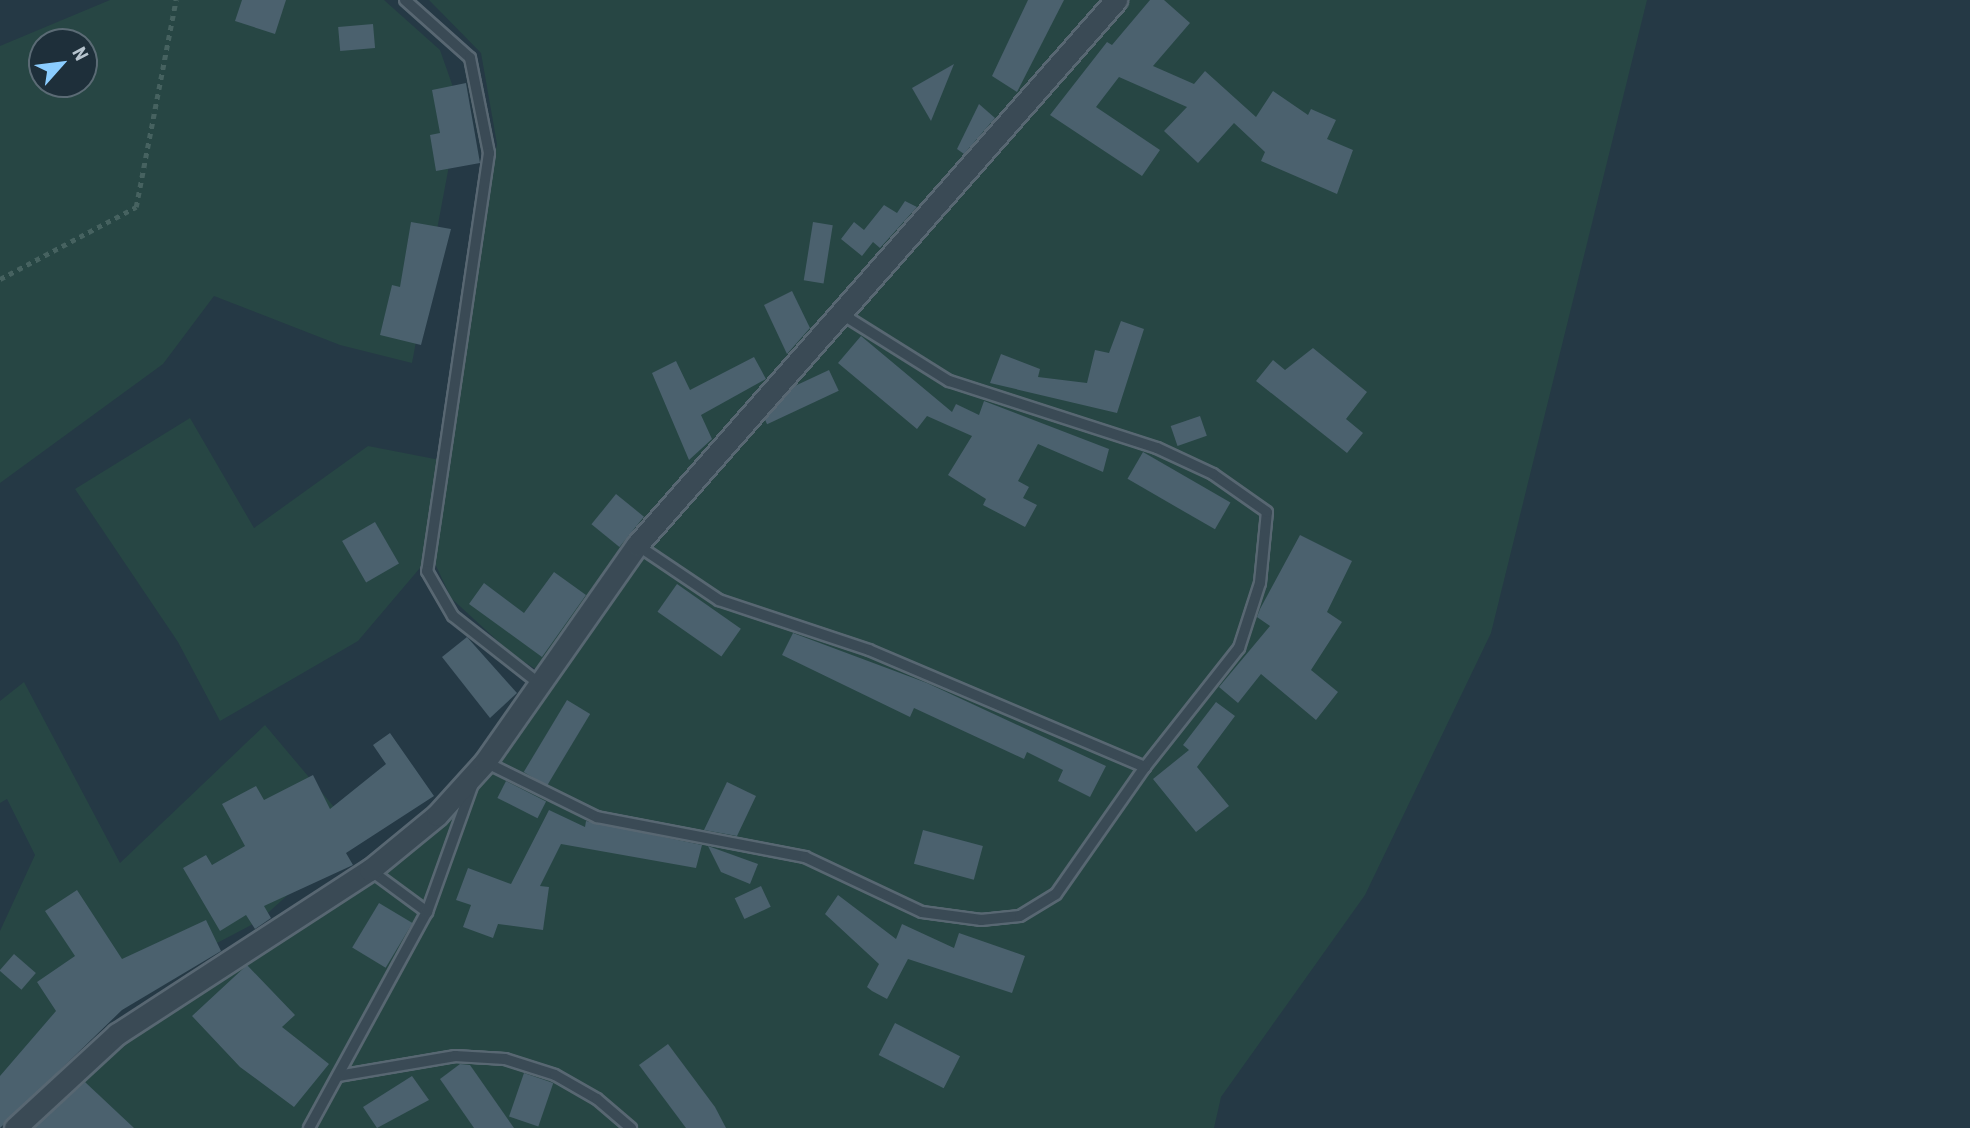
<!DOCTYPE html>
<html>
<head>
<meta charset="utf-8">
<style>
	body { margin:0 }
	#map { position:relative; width:1970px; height:1128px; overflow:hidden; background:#253945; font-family:"Roboto Condensed",sans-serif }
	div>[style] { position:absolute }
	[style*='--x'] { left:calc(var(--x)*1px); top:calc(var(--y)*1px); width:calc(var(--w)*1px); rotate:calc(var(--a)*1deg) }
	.green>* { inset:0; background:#274644 }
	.building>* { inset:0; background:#4b616e; transform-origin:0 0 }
	.path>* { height:4.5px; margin-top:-2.25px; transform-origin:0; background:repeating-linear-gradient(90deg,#466260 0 5px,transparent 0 10px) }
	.roads { filter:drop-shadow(2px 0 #586772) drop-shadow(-2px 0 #586772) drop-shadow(0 2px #586772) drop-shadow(0 -2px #586772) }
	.service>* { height:10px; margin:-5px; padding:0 5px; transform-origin:5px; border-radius:5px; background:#3a4a55 }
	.minor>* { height:21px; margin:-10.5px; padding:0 10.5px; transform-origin:10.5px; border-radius:10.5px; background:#3a4a55 }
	span { translate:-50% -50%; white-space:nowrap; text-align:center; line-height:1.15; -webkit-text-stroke:5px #1e2f3a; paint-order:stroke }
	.north { position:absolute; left:28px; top:28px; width:70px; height:70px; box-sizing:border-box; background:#1e2f3a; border:2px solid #5b6b75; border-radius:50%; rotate:62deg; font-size:19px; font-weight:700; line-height:28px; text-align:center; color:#b7c4ce }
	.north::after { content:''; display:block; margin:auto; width:24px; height:32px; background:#8bcdff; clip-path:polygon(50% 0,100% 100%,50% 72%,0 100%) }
</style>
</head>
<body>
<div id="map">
	<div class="green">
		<i style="clip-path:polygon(evenodd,110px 0,384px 0,440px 50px,460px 107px,412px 363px,340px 345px,214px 296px,163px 364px,0 483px,0 46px,110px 0,42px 42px,84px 42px,84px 84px,42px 84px,42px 42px)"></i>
		<i style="clip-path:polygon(429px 0,1647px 0,1491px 633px,1365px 895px,1221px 1097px,1214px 1128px,21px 1128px,112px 1043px,417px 831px,550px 678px,513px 655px,451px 598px,431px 555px,358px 641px,220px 721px,178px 642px,75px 489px,190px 418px,254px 528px,368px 446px,440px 460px,497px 144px,481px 53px)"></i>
		<i style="clip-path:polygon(24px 682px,120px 863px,265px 725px,356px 833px,259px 921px,143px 982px,0 1101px,0 931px,35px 855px,7px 799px,0 803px,0 701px)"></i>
	</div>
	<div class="building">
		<i style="clip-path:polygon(242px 0,286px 0,275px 34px,235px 21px)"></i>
		<i style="clip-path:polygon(1028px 0,1064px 0,1017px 92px,992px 76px)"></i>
		<i style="clip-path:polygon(1150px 0,1164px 0,1190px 23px,1153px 66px,1194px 84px,1205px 71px,1256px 117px,1273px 91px,1308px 115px,1311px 109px,1336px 120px,1327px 139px,1353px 150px,1337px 194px,1261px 161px,1265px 152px,1234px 123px,1198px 163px,1164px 131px,1187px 107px,1119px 77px,1096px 107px,1160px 150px,1142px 176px,1050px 115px,1107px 42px,1112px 45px)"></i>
		<i style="left:373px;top:24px;width:24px;height:35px;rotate:85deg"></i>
		<i style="clip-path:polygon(954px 64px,931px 121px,912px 88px)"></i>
		<i style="clip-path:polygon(466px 83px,480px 163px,436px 171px,430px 135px,440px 133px,432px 90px)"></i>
		<i style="clip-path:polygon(979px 104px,995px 118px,964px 154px,957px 149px)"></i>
		<i style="clip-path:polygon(905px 201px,917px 207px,880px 248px,873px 242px,862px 256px,841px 239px,854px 222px,864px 230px,884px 205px,897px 213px)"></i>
		<i style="clip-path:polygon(411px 222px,451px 229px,421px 345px,380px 335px,392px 285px,400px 287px)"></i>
		<i style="left:813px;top:222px;width:20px;height:59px;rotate:9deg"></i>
		<i style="clip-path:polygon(792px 291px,810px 328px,787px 354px,764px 305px)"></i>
		<i style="clip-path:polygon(1121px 321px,1144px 329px,1117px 413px,990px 383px,1001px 354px,1040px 369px,1038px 377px,1087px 383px,1095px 350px,1109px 353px)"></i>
		<i style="clip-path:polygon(861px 336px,952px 412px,956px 404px,979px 415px,984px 401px,1109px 449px,1103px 472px,1038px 444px,1018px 481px,1029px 487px,1023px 498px,1037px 505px,1025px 527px,983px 505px,986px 499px,948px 475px,972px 436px,927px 416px,917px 429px,838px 363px)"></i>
		<i style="clip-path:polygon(1313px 348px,1367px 392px,1346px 419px,1363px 433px,1347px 453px,1256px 381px,1273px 360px,1285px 370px)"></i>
		<i style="clip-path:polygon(754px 357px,766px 379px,701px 415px,712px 439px,689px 460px,652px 373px,676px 361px,690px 390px)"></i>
		<i style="left:829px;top:370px;width:23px;height:79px;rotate:65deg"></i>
		<i style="left:1200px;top:416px;width:21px;height:31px;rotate:71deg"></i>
		<i style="left:1143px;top:452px;width:101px;height:31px;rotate:30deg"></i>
		<i style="left:616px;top:494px;width:36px;height:39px;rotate:39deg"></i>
		<i style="left:375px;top:522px;width:48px;height:38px;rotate:60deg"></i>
		<i style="clip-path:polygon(1300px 535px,1352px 561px,1327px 612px,1342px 622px,1311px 670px,1338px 692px,1316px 720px,1261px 674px,1238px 703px,1219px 687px,1270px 626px,1257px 617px,1260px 609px)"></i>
		<i style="clip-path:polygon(554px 572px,586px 595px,542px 657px,469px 604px,484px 583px,524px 613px)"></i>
		<i style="left:677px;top:584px;width:78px;height:34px;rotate:35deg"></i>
		<i style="clip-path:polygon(793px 633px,927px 683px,1106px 766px,1090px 797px,1058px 781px,1063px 770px,1027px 752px,1024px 759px,914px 708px,910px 717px,782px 655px)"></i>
		<i style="clip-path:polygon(467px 637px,517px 693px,490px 718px,442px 657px)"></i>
		<i style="left:567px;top:700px;width:27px;height:84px;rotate:31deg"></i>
		<i style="clip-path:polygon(1216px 702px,1235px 716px,1197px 767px,1229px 806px,1196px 832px,1153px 779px,1189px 750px,1183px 745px)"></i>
		<i style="clip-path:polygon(390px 733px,434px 796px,346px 853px,353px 865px,264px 906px,271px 918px,255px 929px,246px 915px,220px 931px,183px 868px,206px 855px,212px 865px,245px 846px,222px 804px,256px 786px,264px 800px,313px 775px,330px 809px,386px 764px,373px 745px)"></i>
		<i style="left:506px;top:781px;width:45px;height:19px;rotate:27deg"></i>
		<i style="clip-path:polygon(727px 782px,756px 796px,737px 836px,704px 830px)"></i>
		<i style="clip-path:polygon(549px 810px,585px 827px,586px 821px,702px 845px,696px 868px,561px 844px,540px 886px,549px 887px,543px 930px,498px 924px,493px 938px,463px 927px,471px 905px,456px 900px,468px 868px,511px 884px)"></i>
		<i style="left:923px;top:830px;width:62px;height:35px;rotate:15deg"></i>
		<i style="clip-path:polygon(708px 846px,758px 864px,750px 884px,721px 872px)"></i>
		<i style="left:761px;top:886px;width:23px;height:29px;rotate:65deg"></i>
		<i style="clip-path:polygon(77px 890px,122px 959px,206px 920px,221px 951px,122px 1010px,0 1128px,0 1076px,56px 1011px,37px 982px,75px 956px,45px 911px)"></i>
		<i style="clip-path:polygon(838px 895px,896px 939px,902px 924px,954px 948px,959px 933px,1025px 956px,1012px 993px,908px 959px,887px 999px,872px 991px,867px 987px,879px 964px,825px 914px)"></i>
		<i style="left:379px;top:903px;width:39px;height:52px;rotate:31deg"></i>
		<i style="left:14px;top:954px;width:29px;height:22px;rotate:41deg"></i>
		<i style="clip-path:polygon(247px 965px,295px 1015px,282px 1027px,329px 1064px,294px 1107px,240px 1067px,192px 1016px)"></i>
		<i style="left:895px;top:1023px;width:73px;height:36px;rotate:27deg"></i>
		<i style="clip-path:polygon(668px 1044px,715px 1107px,726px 1128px,686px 1128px,639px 1065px)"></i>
		<i style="clip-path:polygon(460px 1064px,470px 1065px,514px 1128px,474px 1128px,440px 1079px)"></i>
		<i style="left:524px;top:1073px;width:31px;height:46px;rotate:19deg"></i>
		<i style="clip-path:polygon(412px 1076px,429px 1100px,377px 1128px,363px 1107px)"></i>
		<i style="clip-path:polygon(85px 1082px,134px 1128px,34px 1128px)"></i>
	</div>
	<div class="path">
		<i style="--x:0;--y:279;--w:154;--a:-27.9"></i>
		<i style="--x:136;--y:207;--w:211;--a:-79.1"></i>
	</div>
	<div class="roads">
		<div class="service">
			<i style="--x:405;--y:0;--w:87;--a:41.7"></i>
			<i style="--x:470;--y:58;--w:97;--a:78.7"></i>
			<i style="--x:489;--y:153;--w:423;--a:98.4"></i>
			<i style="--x:427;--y:571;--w:52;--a:60"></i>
			<i style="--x:453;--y:616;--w:112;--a:38.1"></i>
			<i style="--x:637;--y:545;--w:99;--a:33.9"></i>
			<i style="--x:719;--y:600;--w:158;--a:18.4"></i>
			<i style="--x:869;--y:650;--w:300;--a:23"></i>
			<i style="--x:1145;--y:767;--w:152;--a:-51.7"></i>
			<i style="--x:1239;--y:648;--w:68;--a:-72.1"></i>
			<i style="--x:1260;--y:583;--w:71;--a:-84.4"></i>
			<i style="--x:1267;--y:512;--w:66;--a:-144.9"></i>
			<i style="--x:1213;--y:474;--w:62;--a:-155.1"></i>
			<i style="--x:1157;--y:448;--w:219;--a:-162.1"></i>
			<i style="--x:949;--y:381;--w:128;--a:-148"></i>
			<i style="--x:485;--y:762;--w:125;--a:26.2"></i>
			<i style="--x:597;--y:817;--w:212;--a:10.9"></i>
			<i style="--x:805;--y:857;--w:129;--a:25.2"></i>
			<i style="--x:922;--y:912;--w:60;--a:7.7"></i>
			<i style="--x:981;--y:920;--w:39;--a:-6"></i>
			<i style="--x:1020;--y:916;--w:42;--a:-31.4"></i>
			<i style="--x:1056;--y:894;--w:155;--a:-55"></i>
			<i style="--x:370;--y:870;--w:71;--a:36.4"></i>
			<i style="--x:338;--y:1076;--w:119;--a:-9.7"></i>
			<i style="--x:455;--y:1056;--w:50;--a:3.4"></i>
			<i style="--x:505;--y:1059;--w:52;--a:17.7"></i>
			<i style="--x:555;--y:1075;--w:48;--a:29.7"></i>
			<i style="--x:597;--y:1099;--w:45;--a:40.5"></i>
			<i style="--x:309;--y:1128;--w:246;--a:-61.4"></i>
			<i style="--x:427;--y:912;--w:139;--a:-70.3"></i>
		</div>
		<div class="minor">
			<i style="--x:15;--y:1128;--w:139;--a:-42.7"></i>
			<i style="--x:117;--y:1034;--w:302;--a:-33"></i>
			<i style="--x:370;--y:870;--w:87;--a:-39.4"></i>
			<i style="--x:437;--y:815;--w:72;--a:-47.8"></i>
			<i style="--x:485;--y:762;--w:265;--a:-55"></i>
			<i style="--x:637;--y:545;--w:726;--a:-48.69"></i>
		</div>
	</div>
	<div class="north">N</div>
</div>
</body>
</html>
